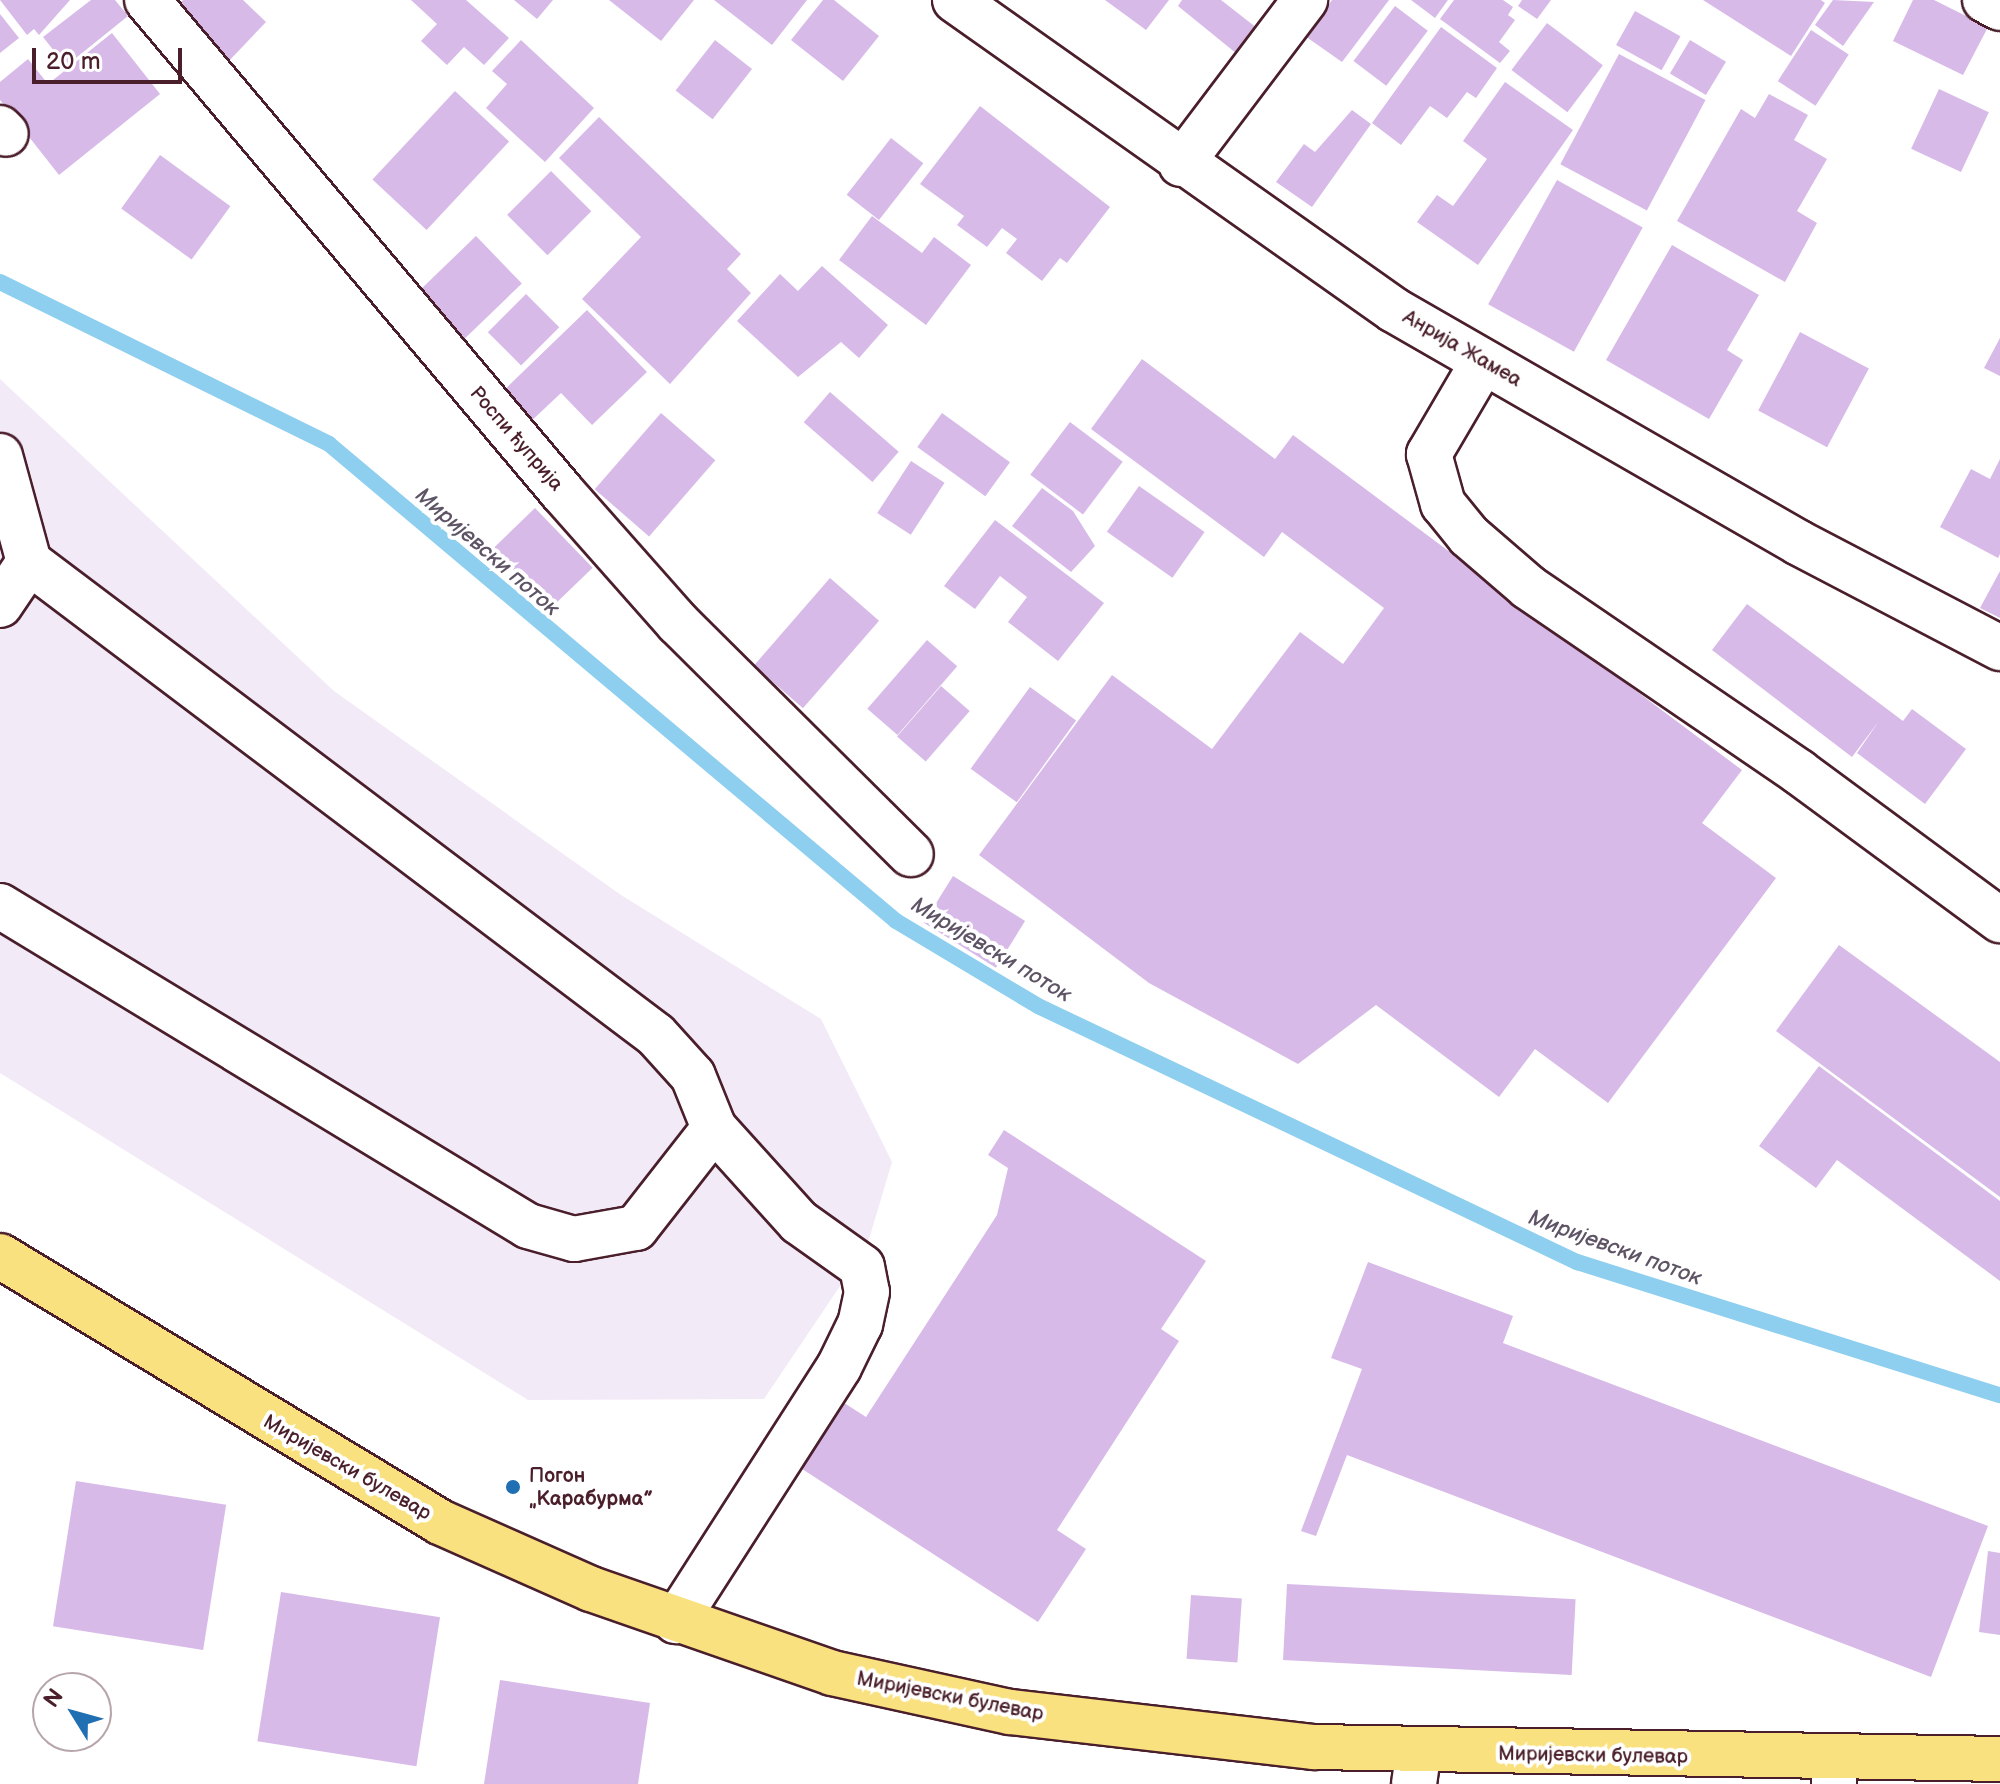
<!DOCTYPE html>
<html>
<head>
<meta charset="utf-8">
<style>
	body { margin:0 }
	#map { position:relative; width:2000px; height:1784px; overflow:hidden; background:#fff; font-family:"Balsamiq Sans",sans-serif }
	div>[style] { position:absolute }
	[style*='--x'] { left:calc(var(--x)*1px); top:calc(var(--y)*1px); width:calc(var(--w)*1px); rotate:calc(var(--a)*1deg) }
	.built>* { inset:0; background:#f3eaf8 }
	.stream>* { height:16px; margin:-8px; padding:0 8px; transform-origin:8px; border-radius:8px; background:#8ecfef }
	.building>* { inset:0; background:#d7bae8; transform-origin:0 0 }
	.roads { filter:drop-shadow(2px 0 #4a1f2b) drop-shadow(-2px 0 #4a1f2b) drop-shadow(0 2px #4a1f2b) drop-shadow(0 -2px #4a1f2b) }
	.minor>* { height:44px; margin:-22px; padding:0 22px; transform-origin:22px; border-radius:22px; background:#fff }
	.major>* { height:44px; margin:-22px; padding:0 22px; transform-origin:22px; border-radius:22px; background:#fae180 }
	.dots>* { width:22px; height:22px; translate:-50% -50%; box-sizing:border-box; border:4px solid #fff; border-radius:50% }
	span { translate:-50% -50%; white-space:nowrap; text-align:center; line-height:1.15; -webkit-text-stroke:8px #fff; paint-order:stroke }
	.street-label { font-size:20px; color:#4a1f2b }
	.poi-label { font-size:20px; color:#4a1f2b; font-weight:700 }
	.left { translate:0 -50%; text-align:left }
	.water-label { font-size:22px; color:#5e5466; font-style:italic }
	.north { position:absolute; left:32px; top:1672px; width:80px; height:80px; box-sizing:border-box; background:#fff; border:2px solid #b7a5aa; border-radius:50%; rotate:307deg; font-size:22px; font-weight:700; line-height:32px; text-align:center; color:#4a1f2b }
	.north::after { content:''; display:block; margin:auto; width:28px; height:36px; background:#1f6fb2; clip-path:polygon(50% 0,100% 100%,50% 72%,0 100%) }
	.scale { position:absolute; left:32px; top:48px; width:150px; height:36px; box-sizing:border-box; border:4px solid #4a1f2b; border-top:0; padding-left:10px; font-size:24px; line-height:28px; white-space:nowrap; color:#4a1f2b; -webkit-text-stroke:6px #fff; paint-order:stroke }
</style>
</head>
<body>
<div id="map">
	<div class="built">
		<i style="clip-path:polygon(0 379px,334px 691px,621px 895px,821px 1019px,892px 1162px,867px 1246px,764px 1399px,528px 1400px,0 1073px)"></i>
	</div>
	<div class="stream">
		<i style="--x:0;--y:282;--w:367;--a:26.2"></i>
		<i style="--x:329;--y:444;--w:741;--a:40.07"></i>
		<i style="--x:896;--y:921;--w:165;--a:30.9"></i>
		<i style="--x:1038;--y:1006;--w:597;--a:25.41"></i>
		<i style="--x:1577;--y:1262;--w:443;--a:17.5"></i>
	</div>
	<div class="building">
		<i style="clip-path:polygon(0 0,70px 0,39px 35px,34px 29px,27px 35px)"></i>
		<i style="clip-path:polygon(91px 0,115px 0,128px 16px,66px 66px,43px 37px)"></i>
		<i style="clip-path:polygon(183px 0,243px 0,266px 22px,227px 63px,171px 13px)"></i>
		<i style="clip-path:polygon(411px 0,466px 0,509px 38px,484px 65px,464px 47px,447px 65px,421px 41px,437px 24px)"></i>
		<i style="clip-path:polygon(514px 0,553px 0,537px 19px)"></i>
		<i style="clip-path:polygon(609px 0,694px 0,661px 41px)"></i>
		<i style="clip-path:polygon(714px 0,807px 0,772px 45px)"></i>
		<i style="clip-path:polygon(823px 0,834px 0,879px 36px,843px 81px,791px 40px)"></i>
		<i style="clip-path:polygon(1105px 0,1169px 0,1146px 30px)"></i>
		<i style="clip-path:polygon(1182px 0,1221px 0,1262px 32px,1242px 58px,1178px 6px)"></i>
		<i style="clip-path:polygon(1332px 0,1389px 0,1342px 62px,1305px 36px)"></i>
		<i style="clip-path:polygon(1411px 0,1448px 0,1435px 18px)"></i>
		<i style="clip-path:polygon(1454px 0,1503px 0,1513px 7px,1508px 15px,1515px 20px,1499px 42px,1510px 51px,1500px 63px,1440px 19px)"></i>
		<i style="clip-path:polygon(1522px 0,1551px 0,1537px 19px,1518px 6px)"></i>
		<i style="clip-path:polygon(1703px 0,1821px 0,1825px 3px,1791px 56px)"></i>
		<i style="clip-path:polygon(1833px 0,1874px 2px,1843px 46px,1815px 25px)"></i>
		<i style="clip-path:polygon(1913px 0,1934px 0,1988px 27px,1963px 75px,1893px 41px)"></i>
		<i style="left:1395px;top:6px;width:41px;height:69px;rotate:37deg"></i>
		<i style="left:1635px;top:11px;width:52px;height:39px;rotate:29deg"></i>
		<i style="clip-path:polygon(0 14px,19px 38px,0 53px)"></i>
		<i style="left:1547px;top:23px;width:70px;height:59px;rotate:37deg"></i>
		<i style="clip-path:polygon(1441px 27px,1497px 68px,1476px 98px,1467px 92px,1447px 118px,1430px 106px,1401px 145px,1372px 123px)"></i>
		<i style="left:1811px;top:30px;width:45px;height:61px;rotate:33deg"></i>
		<i style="clip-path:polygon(112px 33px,160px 94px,59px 175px,0 100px,0 82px,28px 59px,48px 84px)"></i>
		<i style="clip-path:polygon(521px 40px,594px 108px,545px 162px,486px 108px,507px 84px,492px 71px)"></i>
		<i style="left:715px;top:40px;width:47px;height:64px;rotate:38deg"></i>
		<i style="left:1690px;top:40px;width:42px;height:39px;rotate:31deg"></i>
		<i style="left:1619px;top:54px;width:98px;height:125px;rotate:28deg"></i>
		<i style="clip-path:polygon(1505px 82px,1573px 130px,1478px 265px,1417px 222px,1437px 195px,1453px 206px,1487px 159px,1463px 141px)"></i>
		<i style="left:1939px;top:89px;width:55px;height:66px;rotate:25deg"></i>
		<i style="left:455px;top:91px;width:74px;height:121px;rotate:43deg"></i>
		<i style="clip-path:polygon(1769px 94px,1808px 115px,1794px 140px,1827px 159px,1797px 211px,1817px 223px,1785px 282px,1677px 221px,1741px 109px,1755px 118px)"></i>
		<i style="clip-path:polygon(980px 106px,1110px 207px,1067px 263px,1060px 258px,1042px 281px,1006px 253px,1017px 239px,1002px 228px,987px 247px,957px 225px,964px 216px,920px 184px)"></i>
		<i style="clip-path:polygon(1352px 110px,1371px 124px,1312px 207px,1276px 182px,1304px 144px,1315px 152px)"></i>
		<i style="clip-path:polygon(599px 117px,741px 254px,727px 269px,751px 293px,670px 384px,582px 299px,641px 237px,559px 158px)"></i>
		<i style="left:891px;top:138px;width:41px;height:72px;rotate:38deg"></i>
		<i style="left:160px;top:155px;width:87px;height:66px;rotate:36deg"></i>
		<i style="left:551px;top:171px;width:57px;height:62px;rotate:45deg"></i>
		<i style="left:1557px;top:180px;width:98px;height:142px;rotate:29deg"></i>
		<i style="clip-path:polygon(872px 216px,922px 253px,934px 237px,971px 265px,926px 325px,839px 260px)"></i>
		<i style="left:476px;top:236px;width:66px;height:80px;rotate:46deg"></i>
		<i style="clip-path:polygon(1672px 245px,1759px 295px,1727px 350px,1743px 360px,1709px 419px,1606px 360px)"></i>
		<i style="clip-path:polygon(822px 266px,888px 325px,859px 358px,841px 342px,798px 377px,737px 321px,780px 274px,798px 291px)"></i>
		<i style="left:526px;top:294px;width:47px;height:54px;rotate:45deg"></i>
		<i style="clip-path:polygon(587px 310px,647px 372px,592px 425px,561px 393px,527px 425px,498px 396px)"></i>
		<i style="left:1800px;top:332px;width:78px;height:89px;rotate:28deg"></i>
		<i style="clip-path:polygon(2000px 338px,2000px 376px,1984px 368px)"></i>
		<i style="clip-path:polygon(1142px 359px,1275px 459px,1293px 435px,1742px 770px,1702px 823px,1776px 878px,1608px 1103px,1535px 1049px,1499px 1097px,1376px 1005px,1298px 1064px,1149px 983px,979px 855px,1112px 675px,1212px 749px,1300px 632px,1343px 664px,1384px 608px,1282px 532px,1264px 557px,1091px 429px)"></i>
		<i style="left:830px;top:392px;width:91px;height:40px;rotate:41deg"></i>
		<i style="left:661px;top:413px;width:72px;height:101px;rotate:41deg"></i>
		<i style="left:942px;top:413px;width:84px;height:42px;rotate:36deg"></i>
		<i style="left:1070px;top:422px;width:66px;height:66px;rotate:37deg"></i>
		<i style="clip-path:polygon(2000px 459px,2000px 554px,1998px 558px,1940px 527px,1971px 469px,1990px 479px)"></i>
		<i style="left:911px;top:461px;width:40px;height:62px;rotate:33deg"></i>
		<i style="left:1139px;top:486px;width:80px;height:56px;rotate:35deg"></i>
		<i style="clip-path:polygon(1042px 488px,1073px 511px,1095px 546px,1071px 572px,1012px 526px)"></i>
		<i style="left:535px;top:508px;width:83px;height:59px;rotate:46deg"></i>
		<i style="clip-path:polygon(995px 520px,1104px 603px,1058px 661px,1008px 622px,1027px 597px,1000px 576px,975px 609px,944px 586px)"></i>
		<i style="clip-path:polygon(2000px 571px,2000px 618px,1980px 608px)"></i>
		<i style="left:830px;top:578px;width:65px;height:116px;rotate:41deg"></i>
		<i style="clip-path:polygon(1747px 604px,1903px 721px,1912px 709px,1966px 749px,1925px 804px,1857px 753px,1879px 721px,1852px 757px,1712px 650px)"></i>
		<i style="left:927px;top:640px;width:40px;height:91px;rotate:41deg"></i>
		<i style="left:941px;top:686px;width:38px;height:67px;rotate:41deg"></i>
		<i style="left:1030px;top:687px;width:57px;height:101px;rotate:36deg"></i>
		<i style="left:953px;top:876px;width:85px;height:55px;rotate:32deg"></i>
		<i style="clip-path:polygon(1839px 945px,2000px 1062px,2000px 1197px,1776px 1031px)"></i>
		<i style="clip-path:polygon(1819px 1066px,2000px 1201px,2000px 1281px,1837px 1160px,1816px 1188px,1759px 1146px)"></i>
		<i style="clip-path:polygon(1004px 1130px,1206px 1261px,1161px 1329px,1179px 1341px,1057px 1530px,1086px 1549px,1038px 1622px,796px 1465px,838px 1399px,866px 1417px,997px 1215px,1008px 1168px,988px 1155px)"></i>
		<i style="clip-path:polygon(1368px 1262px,1513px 1316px,1503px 1343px,1988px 1526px,1931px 1677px,1347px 1455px,1316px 1536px,1301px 1531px,1362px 1369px,1331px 1358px)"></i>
		<i style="left:76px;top:1481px;width:152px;height:147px;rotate:9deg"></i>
		<i style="clip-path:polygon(1988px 1551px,2000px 1553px,2000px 1635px,1979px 1632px)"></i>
		<i style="left:1287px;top:1584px;width:289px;height:76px;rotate:3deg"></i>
		<i style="left:281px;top:1592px;width:161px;height:151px;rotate:9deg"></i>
		<i style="left:1191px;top:1595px;width:51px;height:64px;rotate:4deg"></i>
		<i style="clip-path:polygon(500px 1680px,650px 1703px,638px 1784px,484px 1784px)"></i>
	</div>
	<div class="roads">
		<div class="minor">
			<i style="--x:147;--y:0;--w:644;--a:49.85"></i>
			<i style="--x:562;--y:492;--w:175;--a:48.5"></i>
			<i style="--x:678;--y:623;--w:328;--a:44.8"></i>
			<i style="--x:955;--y:0;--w:537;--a:35.23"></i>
			<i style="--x:1394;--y:310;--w:467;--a:29.9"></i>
			<i style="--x:1799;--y:543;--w:227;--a:27.6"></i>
			<i style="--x:1985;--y:0;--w:17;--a:28"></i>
			<i style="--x:0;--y:128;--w:8;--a:45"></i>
			<i style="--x:1181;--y:164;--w:206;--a:-52.9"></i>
			<i style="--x:1483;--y:362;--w:107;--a:120.4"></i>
			<i style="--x:1429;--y:454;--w:52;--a:74.4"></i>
			<i style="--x:1443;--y:504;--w:41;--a:50.9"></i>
			<i style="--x:1469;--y:536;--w:78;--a:40.8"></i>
			<i style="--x:1528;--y:587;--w:328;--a:34.3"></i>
			<i style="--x:1799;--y:772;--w:250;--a:36.4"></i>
			<i style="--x:0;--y:456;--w:110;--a:74.7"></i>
			<i style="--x:29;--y:562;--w:785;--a:37.03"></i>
			<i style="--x:656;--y:1035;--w:55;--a:47.9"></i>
			<i style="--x:693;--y:1076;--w:56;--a:68"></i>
			<i style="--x:714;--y:1128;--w:127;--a:47.9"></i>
			<i style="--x:799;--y:1222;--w:77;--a:35.5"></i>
			<i style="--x:862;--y:1267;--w:25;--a:79"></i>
			<i style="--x:867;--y:1292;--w:33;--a:102"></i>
			<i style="--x:860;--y:1324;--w:48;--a:116"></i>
			<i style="--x:839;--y:1367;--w:302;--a:122.7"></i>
			<i style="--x:0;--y:605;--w:52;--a:-56"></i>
			<i style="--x:0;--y:906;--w:617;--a:31.22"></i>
			<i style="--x:528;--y:1226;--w:48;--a:15.8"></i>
			<i style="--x:574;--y:1239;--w:63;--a:-10.1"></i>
			<i style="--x:636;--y:1228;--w:127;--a:-52"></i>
			<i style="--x:1414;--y:1784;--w:30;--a:-82"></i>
			<i style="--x:1834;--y:1784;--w:26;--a:-90"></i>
		</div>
		<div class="major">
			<i style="--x:0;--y:1256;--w:514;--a:31.15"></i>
			<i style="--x:440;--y:1522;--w:165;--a:23.9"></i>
			<i style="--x:591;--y:1589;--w:255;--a:19.2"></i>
			<i style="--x:832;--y:1673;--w:182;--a:12.4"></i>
			<i style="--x:1010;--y:1712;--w:306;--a:6.6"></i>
			<i style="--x:1314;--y:1747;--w:686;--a:1"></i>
		</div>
	</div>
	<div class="dots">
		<i style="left:513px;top:1487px;background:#1f6fb2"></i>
	</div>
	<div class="street-label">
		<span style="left:1462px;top:349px;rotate:30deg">Анрија Жамеа</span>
		<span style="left:516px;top:439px;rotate:49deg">Роспи ћуприја</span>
		<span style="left:347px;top:1468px;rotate:30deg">Миријевски булевар</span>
		<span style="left:950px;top:1697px;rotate:11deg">Миријевски булевар</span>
		<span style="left:1593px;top:1756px;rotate:1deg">Миријевски булевар</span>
	</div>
	<div class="poi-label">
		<span class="left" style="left:529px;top:1488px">Погон<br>„Карабурма”</span>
	</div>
	<div class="water-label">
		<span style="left:487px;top:552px;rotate:41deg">Миријевски поток</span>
		<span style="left:991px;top:950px;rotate:31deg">Миријевски поток</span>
		<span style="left:1615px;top:1248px;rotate:20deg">Миријевски поток</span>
	</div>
	<div class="north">N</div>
	<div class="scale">20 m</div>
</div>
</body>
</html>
